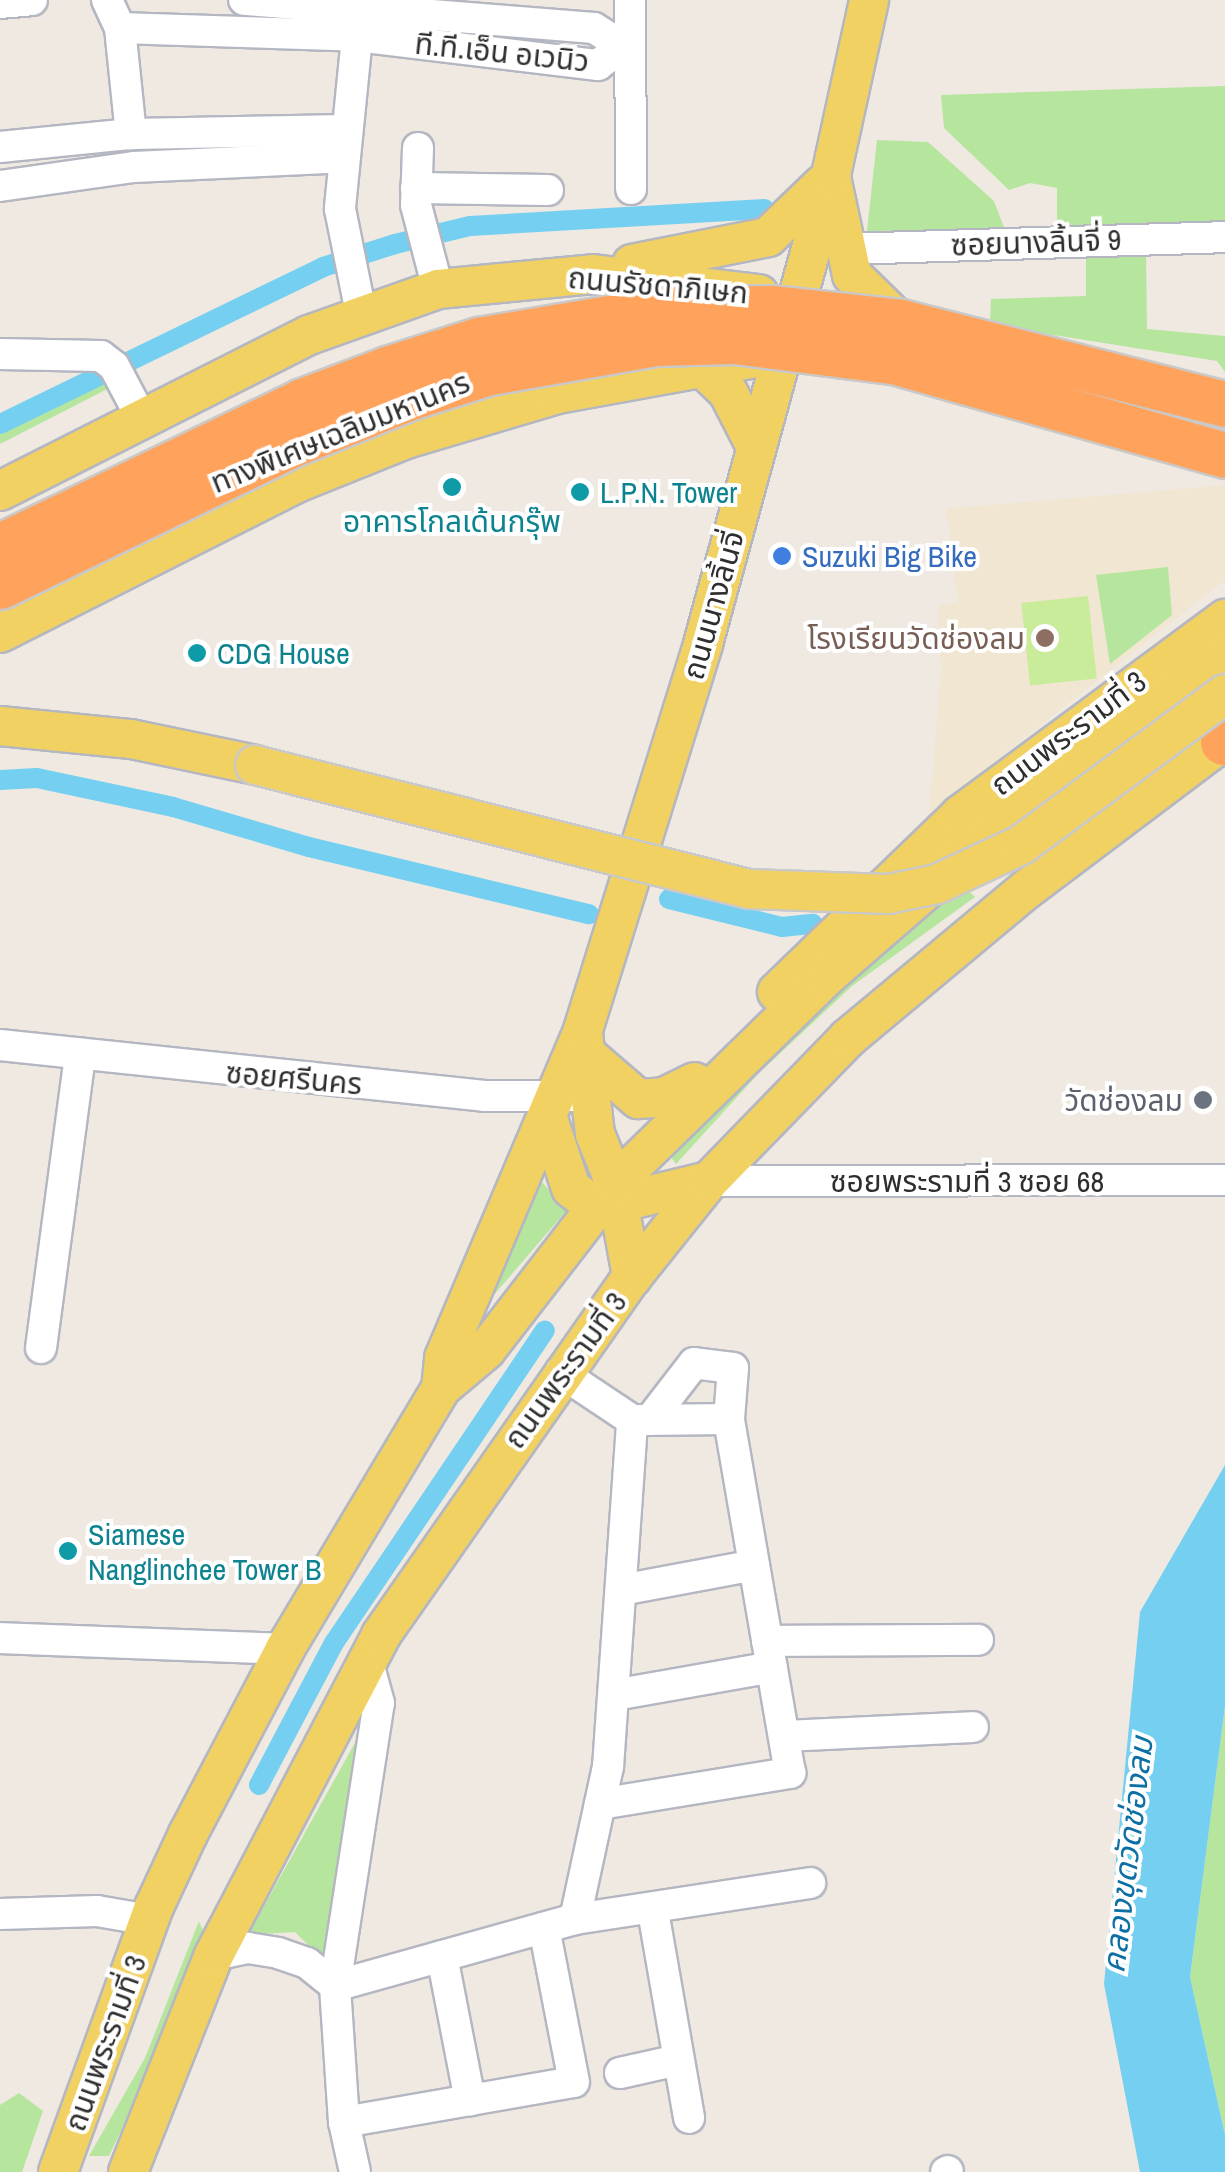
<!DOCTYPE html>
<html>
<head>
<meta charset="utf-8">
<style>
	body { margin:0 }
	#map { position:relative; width:1225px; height:2172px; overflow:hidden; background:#efe9e1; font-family:"Archivo Narrow","Noto Sans Thai",sans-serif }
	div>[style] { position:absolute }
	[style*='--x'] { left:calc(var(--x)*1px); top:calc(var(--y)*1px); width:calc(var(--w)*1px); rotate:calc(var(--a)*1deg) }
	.education>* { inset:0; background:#f0e6d1 }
	.green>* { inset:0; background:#b6e59e }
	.pitch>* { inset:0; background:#c9ec9a; transform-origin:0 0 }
	.water>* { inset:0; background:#75cff0 }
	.canal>* { height:20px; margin:-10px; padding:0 10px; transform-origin:10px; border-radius:10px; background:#75cff0 }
	.roads { filter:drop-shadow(2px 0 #b4b7c1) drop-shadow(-2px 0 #b4b7c1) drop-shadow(0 2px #b4b7c1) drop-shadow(0 -2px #b4b7c1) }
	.minor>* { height:30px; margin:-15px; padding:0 15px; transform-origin:15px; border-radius:15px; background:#fff }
	.major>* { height:38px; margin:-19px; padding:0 19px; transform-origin:19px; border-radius:19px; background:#f2d163 }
	.highway>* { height:45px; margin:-22.5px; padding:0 22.5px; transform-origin:22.5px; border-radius:22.5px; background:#ffa35c }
	.bridges { filter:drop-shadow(2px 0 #c9c9c9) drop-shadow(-2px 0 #c9c9c9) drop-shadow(0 2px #c9c9c9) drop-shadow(0 -2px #c9c9c9) }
	.major-bridge>* { height:38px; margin:-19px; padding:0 19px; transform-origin:19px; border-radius:19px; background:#f2d163 }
	.highway-bridge>* { height:45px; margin:-22.5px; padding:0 22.5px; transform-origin:22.5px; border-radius:22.5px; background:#ffa35c }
	.dots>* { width:28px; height:28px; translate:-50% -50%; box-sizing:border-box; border:5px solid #fff; border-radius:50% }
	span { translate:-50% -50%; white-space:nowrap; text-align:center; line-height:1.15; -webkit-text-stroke:8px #fff; paint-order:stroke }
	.street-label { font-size:30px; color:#2e2e2e }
	.culture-label { font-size:30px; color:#0d838f }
	.left { translate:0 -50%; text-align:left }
	.shop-label { font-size:30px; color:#366cbe }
	.education-label { font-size:30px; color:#785e54 }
	.right { translate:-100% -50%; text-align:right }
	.worship-label { font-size:30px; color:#5b616d }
	.water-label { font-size:32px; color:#0d6fa3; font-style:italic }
</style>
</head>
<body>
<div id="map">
	<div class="education">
		<i style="clip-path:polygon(1225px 485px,1225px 580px,929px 813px,941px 670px,938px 605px,958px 603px,946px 509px)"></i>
	</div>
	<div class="green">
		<i style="clip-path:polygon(1225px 86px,1225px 226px,1057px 230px,1057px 188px,1030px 183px,1009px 190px,944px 128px,941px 95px)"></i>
		<i style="clip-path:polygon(877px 140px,928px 142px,994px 201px,1005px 230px,867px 231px)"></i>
		<i style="clip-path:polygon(1146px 251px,1147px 329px,1225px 336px,1225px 372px,1217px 361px,990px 325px,991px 299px,1086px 296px,1086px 252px)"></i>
		<i style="clip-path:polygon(108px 371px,117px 384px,0 444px,0 420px)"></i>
		<i style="clip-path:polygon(1168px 567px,1172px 615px,1110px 664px,1096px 575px)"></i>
		<i style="clip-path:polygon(958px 880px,975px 897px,852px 986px,759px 1073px,676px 1164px,671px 1157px,736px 1083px)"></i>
		<i style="clip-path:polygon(534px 1173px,567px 1210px,487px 1303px)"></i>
		<i style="clip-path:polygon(1225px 1706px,1225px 2135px,1190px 1977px)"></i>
		<i style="clip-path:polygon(361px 1732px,328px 1945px,321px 1958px,295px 1932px,248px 1935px)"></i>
		<i style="clip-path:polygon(199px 1921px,203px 1931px,121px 2131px,109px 2156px,89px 2156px,145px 2058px)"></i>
		<i style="clip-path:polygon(19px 2093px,43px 2111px,22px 2172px,0 2172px,0 2105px)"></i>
	</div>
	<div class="pitch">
		<i style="left:1088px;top:596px;width:83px;height:67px;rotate:84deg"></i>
	</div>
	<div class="water">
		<i style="clip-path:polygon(1225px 1465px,1225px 1706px,1190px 1977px,1225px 2135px,1225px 2172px,1140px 2172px,1104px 1984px,1140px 1612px)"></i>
	</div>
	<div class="canal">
		<i style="--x:0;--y:424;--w:359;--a:-25.9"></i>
		<i style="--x:323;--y:267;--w:76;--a:-17.7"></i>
		<i style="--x:395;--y:244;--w:77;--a:-13.5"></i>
		<i style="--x:470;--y:226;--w:295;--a:-3.3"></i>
		<i style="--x:0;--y:780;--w:37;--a:-3"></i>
		<i style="--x:37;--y:778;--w:139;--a:12"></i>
		<i style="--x:173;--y:807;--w:142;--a:16.4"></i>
		<i style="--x:309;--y:847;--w:288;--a:13.5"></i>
		<i style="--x:669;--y:899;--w:116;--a:13.9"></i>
		<i style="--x:782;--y:927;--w:31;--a:-6"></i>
		<i style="--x:259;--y:1785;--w:161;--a:-62.2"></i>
		<i style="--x:334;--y:1643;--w:377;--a:-56"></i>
	</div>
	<div class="roads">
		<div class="minor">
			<i style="--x:107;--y:0;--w:31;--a:65"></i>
			<i style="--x:120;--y:28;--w:107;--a:84.1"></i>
			<i style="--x:630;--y:0;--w:189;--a:89.7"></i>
			<i style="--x:0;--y:3;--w:32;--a:-5"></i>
			<i style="--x:359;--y:17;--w:193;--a:95.7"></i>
			<i style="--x:340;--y:209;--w:106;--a:78.6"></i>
			<i style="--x:120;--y:28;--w:237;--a:1.9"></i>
			<i style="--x:357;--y:36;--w:243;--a:6.9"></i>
			<i style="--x:598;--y:65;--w:18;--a:-38"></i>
			<i style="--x:612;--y:54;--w:16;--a:-97"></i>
			<i style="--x:610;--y:38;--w:19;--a:-148"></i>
			<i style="--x:594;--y:28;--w:351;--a:-175.4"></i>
			<i style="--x:0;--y:147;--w:132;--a:-5.7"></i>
			<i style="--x:131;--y:134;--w:214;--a:-1.1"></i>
			<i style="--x:418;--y:148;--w:57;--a:92"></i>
			<i style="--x:416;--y:205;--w:87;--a:75.3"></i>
			<i style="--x:0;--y:186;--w:135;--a:-8.1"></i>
			<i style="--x:134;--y:167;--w:209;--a:-2.7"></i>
			<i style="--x:416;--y:188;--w:132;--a:0.9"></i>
			<i style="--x:847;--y:249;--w:378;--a:-1.8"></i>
			<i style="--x:0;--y:354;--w:101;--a:1.1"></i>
			<i style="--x:101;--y:356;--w:16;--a:38"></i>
			<i style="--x:114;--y:366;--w:60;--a:62.2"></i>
			<i style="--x:0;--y:1045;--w:487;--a:6"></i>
			<i style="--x:484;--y:1096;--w:90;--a:0"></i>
			<i style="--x:709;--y:1181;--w:516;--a:-0.11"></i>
			<i style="--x:41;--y:1348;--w:297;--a:-82.4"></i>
			<i style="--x:560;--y:1372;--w:87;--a:33.7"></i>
			<i style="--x:640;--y:1420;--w:89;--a:-0.6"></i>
			<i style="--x:621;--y:1590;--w:135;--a:-10.6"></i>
			<i style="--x:0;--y:1638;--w:285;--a:2.2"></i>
			<i style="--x:767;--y:1641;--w:211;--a:-0.3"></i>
			<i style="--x:614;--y:1695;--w:160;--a:-10"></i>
			<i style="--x:784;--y:1736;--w:189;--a:-2.7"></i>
			<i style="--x:600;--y:1804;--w:193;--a:-9.3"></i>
			<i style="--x:790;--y:1773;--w:359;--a:-99.8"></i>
			<i style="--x:729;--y:1419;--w:51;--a:-85.5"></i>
			<i style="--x:733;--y:1368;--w:39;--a:-173"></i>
			<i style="--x:694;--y:1363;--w:72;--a:127.7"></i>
			<i style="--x:653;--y:1911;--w:210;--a:80.1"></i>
			<i style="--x:0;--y:1914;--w:97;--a:-1.8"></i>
			<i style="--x:97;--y:1911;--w:53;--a:9.8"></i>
			<i style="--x:575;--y:1919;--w:156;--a:-77.8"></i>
			<i style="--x:608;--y:1767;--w:348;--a:-86"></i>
			<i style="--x:214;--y:1955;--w:35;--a:-12"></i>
			<i style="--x:248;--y:1948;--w:30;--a:9"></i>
			<i style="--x:278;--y:1953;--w:31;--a:19"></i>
			<i style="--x:307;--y:1963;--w:36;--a:39"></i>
			<i style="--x:442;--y:1956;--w:147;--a:79"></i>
			<i style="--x:335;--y:1986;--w:249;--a:-15.6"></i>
			<i style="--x:575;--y:1919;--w:238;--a:-8.7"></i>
			<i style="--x:620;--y:2073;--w:59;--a:-12.6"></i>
			<i style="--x:344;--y:2122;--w:233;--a:-9.9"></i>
			<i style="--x:574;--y:2082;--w:157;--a:-101"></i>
			<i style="--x:355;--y:2172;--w:51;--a:-102.4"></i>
			<i style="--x:344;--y:2122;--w:136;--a:-93.8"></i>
			<i style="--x:335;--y:1986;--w:286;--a:-81.2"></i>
			<i style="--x:379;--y:1703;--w:41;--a:-105.4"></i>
			<i style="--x:946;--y:2172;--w:2;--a:-27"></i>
		</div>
		<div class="major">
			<i style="--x:831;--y:177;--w:100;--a:77.9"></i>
			<i style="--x:852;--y:275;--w:74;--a:44.5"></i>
			<i style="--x:632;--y:264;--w:139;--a:-11.2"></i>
			<i style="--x:768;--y:237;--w:76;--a:-43.9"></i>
			<i style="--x:704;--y:369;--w:33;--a:44"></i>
			<i style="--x:728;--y:392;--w:62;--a:63"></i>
			<i style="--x:0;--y:491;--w:346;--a:-26.8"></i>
			<i style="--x:309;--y:335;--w:137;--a:-19.6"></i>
			<i style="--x:438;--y:289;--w:156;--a:-5.5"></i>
			<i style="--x:593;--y:274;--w:167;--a:6.9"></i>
			<i style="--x:0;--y:633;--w:333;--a:-26.8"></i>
			<i style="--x:297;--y:483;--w:118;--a:-22"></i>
			<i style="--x:406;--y:439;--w:159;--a:-16.5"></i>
			<i style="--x:558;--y:394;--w:224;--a:-10.3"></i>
			<i style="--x:0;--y:726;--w:132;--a:5.7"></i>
			<i style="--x:131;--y:739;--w:127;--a:11.8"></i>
			<i style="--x:777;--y:992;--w:255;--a:-44"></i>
			<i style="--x:960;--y:815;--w:330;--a:-36.5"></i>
			<i style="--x:583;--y:1033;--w:102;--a:83.2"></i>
			<i style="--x:595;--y:1134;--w:53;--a:67.8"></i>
			<i style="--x:615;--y:1183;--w:96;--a:79.7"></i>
			<i style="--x:586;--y:1054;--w:69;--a:40.9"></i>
			<i style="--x:638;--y:1099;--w:26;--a:-4"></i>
			<i style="--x:664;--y:1097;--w:34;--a:-26"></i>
			<i style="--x:547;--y:1116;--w:76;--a:71.6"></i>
			<i style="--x:571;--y:1188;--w:33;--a:38"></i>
			<i style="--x:597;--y:1208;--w:115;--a:-13.6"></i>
			<i style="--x:441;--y:1388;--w:30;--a:-84"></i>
			<i style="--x:444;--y:1358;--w:356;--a:-67"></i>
			<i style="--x:583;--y:1030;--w:404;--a:-72.7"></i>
			<i style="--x:703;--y:644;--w:486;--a:-74.7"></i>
			<i style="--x:831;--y:175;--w:179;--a:-77.7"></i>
			<i style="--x:58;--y:2172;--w:282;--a:-70.1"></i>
			<i style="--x:154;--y:1907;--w:81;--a:-65"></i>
			<i style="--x:188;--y:1834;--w:209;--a:-62.3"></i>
			<i style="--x:285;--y:1649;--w:304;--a:-59.1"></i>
			<i style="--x:441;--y:1388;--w:59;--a:-40.2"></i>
			<i style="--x:486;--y:1350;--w:211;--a:-52.3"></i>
			<i style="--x:615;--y:1183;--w:295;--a:-44.3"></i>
			<i style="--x:826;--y:977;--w:276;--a:-41"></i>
			<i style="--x:1034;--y:796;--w:237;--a:-36.2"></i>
			<i style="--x:128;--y:2172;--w:233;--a:-68.4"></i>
			<i style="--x:214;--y:1955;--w:361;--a:-62.4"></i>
			<i style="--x:381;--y:1635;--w:437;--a:-55"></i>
			<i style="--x:632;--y:1277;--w:123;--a:-51.3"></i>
			<i style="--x:709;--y:1181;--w:199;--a:-45.8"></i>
			<i style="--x:848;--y:1038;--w:233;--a:-39.8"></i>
			<i style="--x:1027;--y:889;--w:248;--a:-37"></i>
		</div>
		<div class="highway">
			<i style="--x:1223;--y:742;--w:2;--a:-27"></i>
		</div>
	</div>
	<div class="bridges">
		<div class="major-bridge">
			<i style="--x:255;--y:765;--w:509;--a:14.09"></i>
			<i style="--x:749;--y:889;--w:139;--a:2.1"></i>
			<i style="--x:888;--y:894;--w:50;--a:-11.5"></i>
			<i style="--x:937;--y:884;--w:93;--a:-24.9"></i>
			<i style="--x:1021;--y:845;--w:254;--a:-36.5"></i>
		</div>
		<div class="highway-bridge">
			<i style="--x:0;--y:546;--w:335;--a:-25.6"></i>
			<i style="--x:302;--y:401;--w:91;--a:-20.6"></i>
			<i style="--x:387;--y:369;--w:96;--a:-17.7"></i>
			<i style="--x:478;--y:340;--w:188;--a:-9.5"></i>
			<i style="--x:663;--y:309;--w:110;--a:-0.5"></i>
			<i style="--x:773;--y:308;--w:129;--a:6.2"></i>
			<i style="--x:901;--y:322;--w:334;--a:14.2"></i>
			<i style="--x:0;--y:586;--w:325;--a:-25.9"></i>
			<i style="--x:292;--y:444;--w:127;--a:-21.7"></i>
			<i style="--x:410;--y:397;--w:84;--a:-17.4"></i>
			<i style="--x:490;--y:372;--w:169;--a:-9.9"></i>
			<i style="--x:656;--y:343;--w:78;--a:-1.5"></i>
			<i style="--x:734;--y:341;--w:160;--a:7.2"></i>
			<i style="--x:893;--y:361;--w:345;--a:15.8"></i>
		</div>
	</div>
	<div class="dots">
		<i style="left:452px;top:487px;background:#0f9aa8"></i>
		<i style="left:580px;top:492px;background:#0f9aa8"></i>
		<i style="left:782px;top:556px;background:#3f7fe0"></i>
		<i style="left:1045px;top:638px;background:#8d6e63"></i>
		<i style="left:197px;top:653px;background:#0f9aa8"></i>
		<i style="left:1203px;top:1100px;background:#6b7280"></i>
		<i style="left:68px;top:1551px;background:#0f9aa8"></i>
	</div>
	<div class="street-label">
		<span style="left:502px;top:52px;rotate:6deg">ที.ที.เอ็น อเวนิว</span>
		<span style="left:1036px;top:242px;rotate:-2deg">ซอยนางลิ้นจี่ 9</span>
		<span style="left:658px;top:285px;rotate:5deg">ถนนรัชดาภิเษก</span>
		<span style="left:340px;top:432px;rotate:-22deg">ทางพิเศษเฉลิมมหานคร</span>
		<span style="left:713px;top:605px;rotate:-74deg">ถนนนางลิ้นจี่</span>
		<span style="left:1068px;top:733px;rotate:-37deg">ถนนพระรามที่ 3</span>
		<span style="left:294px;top:1078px;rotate:5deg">ซอยศรีนคร</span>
		<span style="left:967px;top:1181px">ซอยพระรามที่ 3 ซอย 68</span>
		<span style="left:565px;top:1370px;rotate:-54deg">ถนนพระรามที่ 3</span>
		<span style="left:105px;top:2043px;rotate:-70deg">ถนนพระรามที่ 3</span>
	</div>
	<div class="culture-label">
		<span class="left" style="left:600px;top:492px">L.P.N. Tower</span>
		<span style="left:452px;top:521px">อาคารโกลเด้นกรุ๊พ</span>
		<span class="left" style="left:217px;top:653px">CDG House</span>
		<span class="left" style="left:88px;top:1551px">Siamese<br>Nanglinchee Tower B</span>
	</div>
	<div class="shop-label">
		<span class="left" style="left:802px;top:556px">Suzuki Big Bike</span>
	</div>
	<div class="education-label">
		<span class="right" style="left:1025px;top:638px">โรงเรียนวัดช่องลม</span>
	</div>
	<div class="worship-label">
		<span class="right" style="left:1183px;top:1100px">วัดช่องลม</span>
	</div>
	<div class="water-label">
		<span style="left:1128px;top:1855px;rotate:-83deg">คลองขุดวัดช่องลม</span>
	</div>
</div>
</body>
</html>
